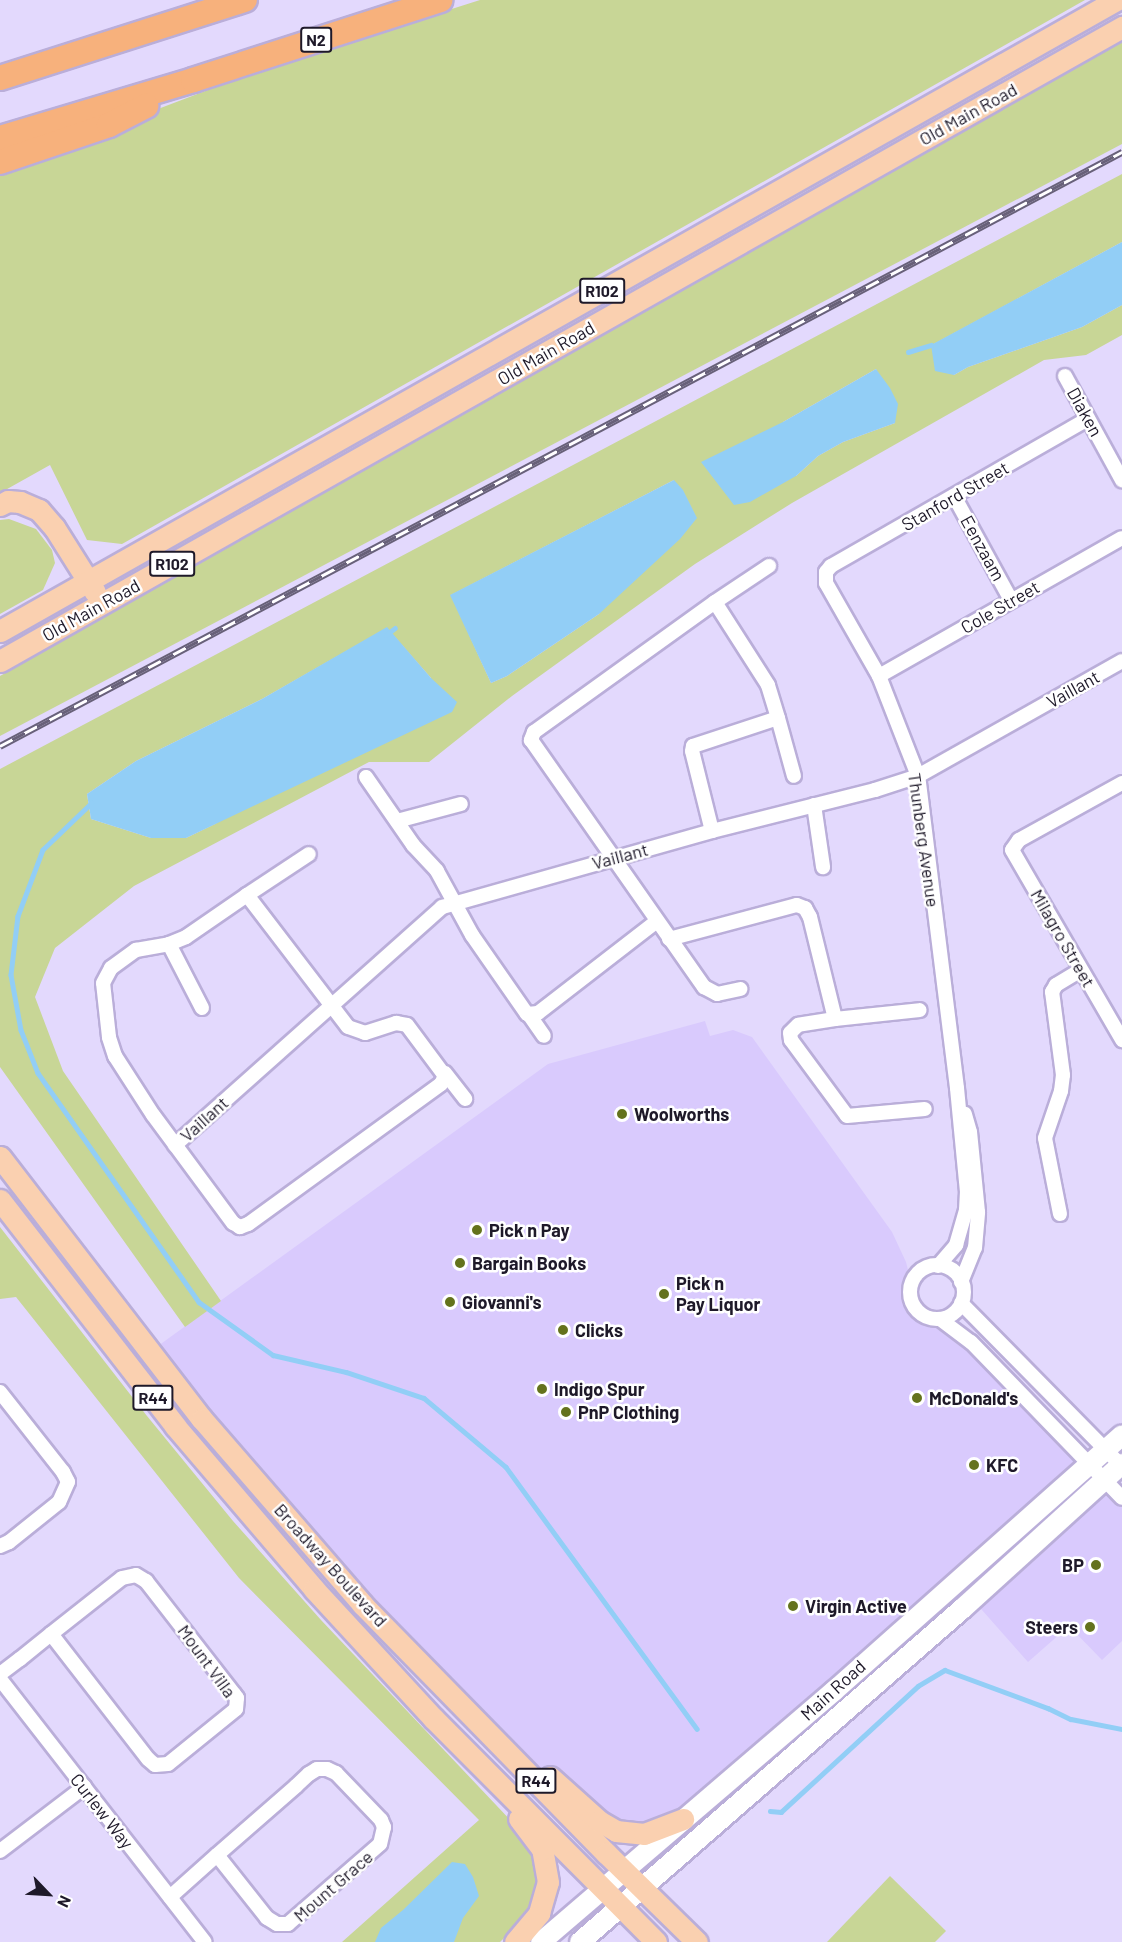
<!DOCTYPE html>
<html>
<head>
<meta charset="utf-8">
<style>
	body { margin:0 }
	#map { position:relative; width:1122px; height:1942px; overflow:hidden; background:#e3d9fd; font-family:Barlow,sans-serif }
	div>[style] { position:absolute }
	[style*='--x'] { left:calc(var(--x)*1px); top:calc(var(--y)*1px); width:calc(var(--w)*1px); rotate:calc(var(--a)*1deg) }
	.built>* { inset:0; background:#d9cafd }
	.green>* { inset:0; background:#c8d696 }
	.water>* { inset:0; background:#92cef6 }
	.stream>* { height:4.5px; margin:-2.25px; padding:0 2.25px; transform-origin:2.25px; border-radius:2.25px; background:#92cef6 }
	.roads { filter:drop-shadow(2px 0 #baaed9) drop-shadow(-2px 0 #baaed9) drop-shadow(0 2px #baaed9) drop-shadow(0 -2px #baaed9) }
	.street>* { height:14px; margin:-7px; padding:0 7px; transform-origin:7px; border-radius:7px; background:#fff }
	.street>.ring { margin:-7px; padding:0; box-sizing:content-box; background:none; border:14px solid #fff; border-radius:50% }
	.secondary>* { height:20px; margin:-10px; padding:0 10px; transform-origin:10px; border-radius:10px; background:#fff }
	.primary>* { height:21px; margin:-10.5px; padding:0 10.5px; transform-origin:10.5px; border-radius:10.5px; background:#fad0b0 }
	.highway>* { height:24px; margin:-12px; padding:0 12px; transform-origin:12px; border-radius:12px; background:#f7b17c }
	.rail>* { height:7px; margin-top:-3.5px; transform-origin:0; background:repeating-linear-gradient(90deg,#fff 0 14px,#686179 0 28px); box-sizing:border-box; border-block:2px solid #686179 }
	.dots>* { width:16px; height:16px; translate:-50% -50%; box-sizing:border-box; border:3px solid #fff; border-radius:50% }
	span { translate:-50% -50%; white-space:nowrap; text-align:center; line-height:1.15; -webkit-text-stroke:5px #fff; paint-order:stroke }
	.shield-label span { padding:2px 4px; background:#fff; border:2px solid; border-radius:4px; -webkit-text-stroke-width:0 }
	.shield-label { font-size:16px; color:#1e1929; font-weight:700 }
	.street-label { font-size:18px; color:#1e1929 }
	.poi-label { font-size:18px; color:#1e1929; font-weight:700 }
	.left { translate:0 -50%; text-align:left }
	.right { translate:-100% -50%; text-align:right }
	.north { position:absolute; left:18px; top:1864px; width:60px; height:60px; -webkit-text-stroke:4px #fff; paint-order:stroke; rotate:115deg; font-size:16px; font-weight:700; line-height:24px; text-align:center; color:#1e1929 }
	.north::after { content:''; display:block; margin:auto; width:21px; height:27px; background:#1e1929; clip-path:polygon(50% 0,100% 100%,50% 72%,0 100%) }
</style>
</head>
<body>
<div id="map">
	<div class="built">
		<i style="clip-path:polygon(705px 1021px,710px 1036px,733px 1030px,752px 1037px,892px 1232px,906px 1262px,911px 1282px,910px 1301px,917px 1313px,924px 1317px,939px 1320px,1088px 1466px,662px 1829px,600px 1821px,451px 1688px,365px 1602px,151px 1351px,548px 1064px)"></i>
		<i style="clip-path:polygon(1104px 1482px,1122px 1499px,1122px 1641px,1102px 1660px,1069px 1626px,1028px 1662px,974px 1601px)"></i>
	</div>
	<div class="green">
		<i style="clip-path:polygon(480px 0,1085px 0,122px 544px,87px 540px,50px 465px,0 493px,0 169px,263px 69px)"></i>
		<i style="clip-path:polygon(1122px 41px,1122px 144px,0 736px,0 676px)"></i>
		<i style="clip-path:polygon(evenodd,1122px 174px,1122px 242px,932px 345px,954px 375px,968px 367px,1082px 327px,1122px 305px,1122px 335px,1086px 355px,1044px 360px,792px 503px,695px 564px,512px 696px,429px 762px,369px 762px,134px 886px,55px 948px,35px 997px,63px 1071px,221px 1301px,185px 1327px,0 1067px,0 769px,1122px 174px,876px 369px,895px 423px,843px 442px,818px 456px,796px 476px,783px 422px,876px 369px,1122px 174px,674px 480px,599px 614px,507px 676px,491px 683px,451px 595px,674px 480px,1122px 174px,387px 628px,431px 678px,215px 824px,186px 838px,151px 838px,91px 819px,87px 794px,136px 761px,262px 699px,387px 628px)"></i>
		<i style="clip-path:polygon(9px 519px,36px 529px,52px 550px,55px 563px,43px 590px,0 614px,0 520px)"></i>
		<i style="clip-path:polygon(0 1227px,147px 1416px,233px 1521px,321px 1620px,514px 1824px,536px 1858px,539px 1887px,527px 1916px,500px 1942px,342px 1942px,479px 1820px,239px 1578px,16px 1297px,0 1299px)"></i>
		<i style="clip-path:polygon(890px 1876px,946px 1931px,935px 1942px,827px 1942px)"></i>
	</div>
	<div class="water">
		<i style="clip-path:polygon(1122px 242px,1122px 305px,1082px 327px,968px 367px,954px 375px,935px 371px,931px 345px)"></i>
		<i style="clip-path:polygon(876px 369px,890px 388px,898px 404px,895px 423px,843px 442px,818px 456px,796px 476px,750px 502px,734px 505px,701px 462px,783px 422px)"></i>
		<i style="clip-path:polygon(674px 480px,683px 490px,697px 518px,680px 539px,599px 614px,507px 676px,491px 683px,450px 595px)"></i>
		<i style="clip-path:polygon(387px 627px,431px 678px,457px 702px,452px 712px,186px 838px,151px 838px,91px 819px,87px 794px,136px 761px,262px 699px)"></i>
		<i style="clip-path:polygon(452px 1862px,465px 1864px,473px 1877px,479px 1896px,463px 1918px,454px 1942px,375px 1942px,381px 1928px,403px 1910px)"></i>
	</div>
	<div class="stream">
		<i style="--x:908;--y:352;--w:24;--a:-17"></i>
		<i style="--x:386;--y:635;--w:11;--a:-38"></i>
		<i style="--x:92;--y:803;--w:68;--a:136.2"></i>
		<i style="--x:43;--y:850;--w:71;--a:110.7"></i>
		<i style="--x:18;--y:916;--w:59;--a:96.8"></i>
		<i style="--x:11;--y:975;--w:56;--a:79.7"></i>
		<i style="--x:21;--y:1030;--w:46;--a:68.4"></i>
		<i style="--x:38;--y:1073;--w:280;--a:54.9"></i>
		<i style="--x:199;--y:1302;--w:91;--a:35.6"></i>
		<i style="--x:273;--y:1355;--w:75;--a:13.1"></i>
		<i style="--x:346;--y:1372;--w:82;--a:18.4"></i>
		<i style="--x:424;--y:1398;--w:107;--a:40.1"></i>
		<i style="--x:506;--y:1467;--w:324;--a:53.9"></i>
		<i style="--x:770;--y:1811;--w:11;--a:5"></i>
		<i style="--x:781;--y:1812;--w:186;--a:-42.6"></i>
		<i style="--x:918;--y:1686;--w:31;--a:-31"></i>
		<i style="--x:945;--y:1670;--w:110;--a:20.3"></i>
		<i style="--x:1048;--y:1708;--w:25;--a:26"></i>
		<i style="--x:1071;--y:1719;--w:52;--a:11.1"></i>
	</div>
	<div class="roads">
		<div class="street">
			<i style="--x:1065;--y:376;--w:119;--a:61.3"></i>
			<i style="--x:954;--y:496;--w:119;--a:61.3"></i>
			<i style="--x:715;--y:602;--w:65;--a:-33.7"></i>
			<i style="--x:879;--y:676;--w:279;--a:-29.6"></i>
			<i style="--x:778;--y:718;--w:60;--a:74.6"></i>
			<i style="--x:366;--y:777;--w:83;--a:55.3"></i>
			<i style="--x:413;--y:845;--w:35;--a:47"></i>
			<i style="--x:437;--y:871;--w:73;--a:61.3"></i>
			<i style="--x:472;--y:935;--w:96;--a:55.2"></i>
			<i style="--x:527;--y:1014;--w:11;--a:-5"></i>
			<i style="--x:538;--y:1013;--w:150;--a:-37.7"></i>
			<i style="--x:1122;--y:783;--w:118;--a:151"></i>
			<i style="--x:1019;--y:840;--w:12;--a:125"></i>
			<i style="--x:1012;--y:850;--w:220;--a:59.9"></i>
			<i style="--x:814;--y:805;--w:63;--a:81.7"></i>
			<i style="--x:397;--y:821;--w:66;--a:-14.9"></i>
			<i style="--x:712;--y:831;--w:82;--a:-104"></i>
			<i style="--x:692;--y:751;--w:5;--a:-79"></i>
			<i style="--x:693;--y:746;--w:89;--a:-18.2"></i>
			<i style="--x:778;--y:718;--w:34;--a:-107"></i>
			<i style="--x:768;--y:685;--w:98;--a:-122.6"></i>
			<i style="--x:715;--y:602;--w:223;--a:144.3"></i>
			<i style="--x:534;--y:732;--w:9;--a:111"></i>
			<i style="--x:531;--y:740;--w:302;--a:55"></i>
			<i style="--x:704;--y:987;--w:15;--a:28"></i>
			<i style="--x:717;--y:994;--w:24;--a:-12"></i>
			<i style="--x:247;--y:895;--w:166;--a:52.6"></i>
			<i style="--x:348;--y:1027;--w:18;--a:19"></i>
			<i style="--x:365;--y:1033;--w:33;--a:-18"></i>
			<i style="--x:396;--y:1023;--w:11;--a:10"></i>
			<i style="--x:407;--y:1025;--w:64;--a:53.3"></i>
			<i style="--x:445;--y:1076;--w:9;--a:117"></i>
			<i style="--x:441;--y:1084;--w:238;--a:144"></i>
			<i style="--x:248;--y:1224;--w:9;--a:159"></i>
			<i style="--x:240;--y:1227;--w:8;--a:-150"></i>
			<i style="--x:233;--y:1223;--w:134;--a:-126.5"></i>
			<i style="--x:153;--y:1115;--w:70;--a:-122.8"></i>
			<i style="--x:115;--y:1056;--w:20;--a:-108"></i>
			<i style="--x:109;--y:1037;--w:54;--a:-96.3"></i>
			<i style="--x:103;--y:983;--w:17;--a:-62"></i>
			<i style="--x:111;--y:968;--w:31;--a:-36"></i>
			<i style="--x:136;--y:950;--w:34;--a:-10"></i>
			<i style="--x:169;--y:944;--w:18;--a:-22"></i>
			<i style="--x:186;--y:937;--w:74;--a:-34.5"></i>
			<i style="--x:247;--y:895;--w:74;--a:-33.5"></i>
			<i style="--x:669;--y:939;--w:132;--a:-14.9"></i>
			<i style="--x:797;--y:905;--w:9;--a:21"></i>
			<i style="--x:805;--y:908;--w:10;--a:61"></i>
			<i style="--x:810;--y:917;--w:105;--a:76.2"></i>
			<i style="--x:835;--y:1019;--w:37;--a:171"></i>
			<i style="--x:798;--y:1025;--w:11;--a:135"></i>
			<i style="--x:790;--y:1033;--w:7;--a:82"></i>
			<i style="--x:791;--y:1040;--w:94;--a:53.6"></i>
			<i style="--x:847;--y:1116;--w:78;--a:-5.1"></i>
			<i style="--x:169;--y:944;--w:72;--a:62.7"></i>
			<i style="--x:530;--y:1016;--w:24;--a:55"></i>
			<i style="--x:835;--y:1019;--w:85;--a:-6"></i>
			<i style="--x:445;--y:1073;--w:33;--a:52"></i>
			<i style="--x:175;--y:1145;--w:358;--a:-41.7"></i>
			<i style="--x:442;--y:907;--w:280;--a:-15.7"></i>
			<i style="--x:712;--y:831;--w:168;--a:-14.1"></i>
			<i style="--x:875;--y:790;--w:45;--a:-18"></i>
			<i style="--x:918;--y:776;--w:234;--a:-29.4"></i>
			<i style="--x:1060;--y:1214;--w:77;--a:-101.2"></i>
			<i style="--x:1045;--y:1138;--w:50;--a:-71.2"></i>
			<i style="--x:1061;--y:1091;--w:16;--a:-83"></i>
			<i style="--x:1063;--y:1075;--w:84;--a:-97.5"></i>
			<i style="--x:1052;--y:992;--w:8;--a:-60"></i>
			<i style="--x:1056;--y:985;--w:29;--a:-31"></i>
			<i class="ring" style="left:910px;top:1265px;width:40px;height:40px"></i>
			<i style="--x:938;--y:1266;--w:28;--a:-49"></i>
			<i style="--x:956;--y:1245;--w:36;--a:-74"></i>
			<i style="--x:966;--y:1210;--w:18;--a:-87"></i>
			<i style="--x:967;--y:1192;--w:104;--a:-95.5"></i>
			<i style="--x:957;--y:1088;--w:314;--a:-97.1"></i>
			<i style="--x:918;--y:776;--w:107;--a:-111.3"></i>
			<i style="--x:879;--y:676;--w:107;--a:-119.7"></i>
			<i style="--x:826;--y:583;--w:11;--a:-90"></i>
			<i style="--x:826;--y:572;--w:8;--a:-50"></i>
			<i style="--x:831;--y:566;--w:296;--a:-29.8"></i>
			<i style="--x:961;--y:1282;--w:37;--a:-68"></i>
			<i style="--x:975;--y:1248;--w:36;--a:-85"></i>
			<i style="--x:978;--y:1212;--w:80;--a:-95.7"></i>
			<i style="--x:970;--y:1132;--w:19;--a:-106"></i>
			<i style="--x:961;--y:1303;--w:229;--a:45.4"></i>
			<i style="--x:940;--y:1319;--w:39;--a:37"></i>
			<i style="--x:971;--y:1342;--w:217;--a:45.9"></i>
			<i style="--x:0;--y:1392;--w:102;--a:51.8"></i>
			<i style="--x:63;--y:1472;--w:11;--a:63"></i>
			<i style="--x:68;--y:1482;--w:22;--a:114"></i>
			<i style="--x:59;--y:1502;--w:64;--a:141.3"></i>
			<i style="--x:9;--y:1542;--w:10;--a:156"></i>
			<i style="--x:0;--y:1674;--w:25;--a:-37"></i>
			<i style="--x:20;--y:1659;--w:40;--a:-39"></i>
			<i style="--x:51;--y:1634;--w:90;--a:-38.3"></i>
			<i style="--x:122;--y:1578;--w:14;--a:-12"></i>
			<i style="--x:136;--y:1575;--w:12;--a:31"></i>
			<i style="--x:146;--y:1581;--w:143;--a:52.1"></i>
			<i style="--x:234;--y:1694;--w:5;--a:53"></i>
			<i style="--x:237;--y:1698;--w:11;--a:95"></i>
			<i style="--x:236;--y:1709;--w:87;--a:141"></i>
			<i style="--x:168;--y:1764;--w:13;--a:176"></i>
			<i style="--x:155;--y:1765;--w:9;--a:-139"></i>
			<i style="--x:148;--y:1759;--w:158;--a:-127.8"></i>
			<i style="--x:0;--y:1679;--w:333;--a:52.1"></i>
			<i style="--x:0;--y:1851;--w:106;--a:-37.3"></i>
			<i style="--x:170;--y:1897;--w:63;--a:-41.8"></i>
			<i style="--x:217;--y:1855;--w:105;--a:-41.1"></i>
			<i style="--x:296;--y:1786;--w:18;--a:-43"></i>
			<i style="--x:309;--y:1774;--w:9;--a:-32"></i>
			<i style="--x:317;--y:1769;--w:10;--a:0"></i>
			<i style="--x:327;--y:1769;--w:10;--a:24"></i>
			<i style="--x:336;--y:1773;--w:65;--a:46.2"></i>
			<i style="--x:381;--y:1820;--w:8;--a:67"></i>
			<i style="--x:384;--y:1827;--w:17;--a:103"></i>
			<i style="--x:380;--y:1844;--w:122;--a:139"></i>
			<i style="--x:288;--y:1924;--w:11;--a:180"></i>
			<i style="--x:277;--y:1924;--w:12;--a:-149"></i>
			<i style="--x:267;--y:1918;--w:80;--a:-128.4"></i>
		</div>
		<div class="secondary">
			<i style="--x:541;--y:1942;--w:386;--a:-40.6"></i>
			<i style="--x:834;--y:1691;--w:385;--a:-41.6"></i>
			<i style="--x:580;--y:1942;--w:507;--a:-41.08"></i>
			<i style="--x:962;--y:1609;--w:216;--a:-42.2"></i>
		</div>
		<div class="primary">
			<i style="--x:0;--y:505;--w:9;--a:-27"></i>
			<i style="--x:8;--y:501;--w:12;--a:5"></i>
			<i style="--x:20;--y:502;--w:21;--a:23"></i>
			<i style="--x:39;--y:510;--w:23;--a:49"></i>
			<i style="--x:54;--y:527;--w:77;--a:57.8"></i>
			<i style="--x:0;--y:631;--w:1282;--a:-29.48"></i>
			<i style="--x:0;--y:661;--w:1289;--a:-29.47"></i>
			<i style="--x:0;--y:1157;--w:331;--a:52.4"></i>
			<i style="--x:202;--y:1419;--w:245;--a:49.1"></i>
			<i style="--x:362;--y:1604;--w:349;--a:45.6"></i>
			<i style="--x:606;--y:1853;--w:127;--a:44.4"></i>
			<i style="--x:0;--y:1200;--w:286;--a:52.2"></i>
			<i style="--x:175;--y:1426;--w:214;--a:49.5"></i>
			<i style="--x:314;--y:1589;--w:176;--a:47.3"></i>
			<i style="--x:433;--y:1718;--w:316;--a:45.1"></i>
			<i style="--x:550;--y:1777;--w:66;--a:41.9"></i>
			<i style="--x:599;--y:1821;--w:20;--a:30"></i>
			<i style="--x:616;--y:1831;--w:28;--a:6"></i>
			<i style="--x:644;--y:1834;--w:42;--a:-21"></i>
			<i style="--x:515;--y:1942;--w:38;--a:-50"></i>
			<i style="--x:539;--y:1913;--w:32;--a:-74"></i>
			<i style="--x:548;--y:1882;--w:34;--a:-100"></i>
			<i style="--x:542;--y:1849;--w:38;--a:-127"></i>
		</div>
		<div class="highway">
			<i style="--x:0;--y:78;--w:257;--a:-17.7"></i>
			<i style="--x:0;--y:138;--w:202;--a:-16.7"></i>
			<i style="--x:193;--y:80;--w:260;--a:-17.9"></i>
			<i style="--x:0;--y:162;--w:115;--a:-18.7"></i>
			<i style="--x:109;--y:125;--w:42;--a:-27.2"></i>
		</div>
	</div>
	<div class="rail">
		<i style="--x:0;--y:746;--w:1270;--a:-27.9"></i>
	</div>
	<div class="dots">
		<i style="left:622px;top:1114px;background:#64721d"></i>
		<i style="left:477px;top:1230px;background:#64721d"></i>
		<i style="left:460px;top:1263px;background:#64721d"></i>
		<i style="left:664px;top:1294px;background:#64721d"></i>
		<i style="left:450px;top:1302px;background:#64721d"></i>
		<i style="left:563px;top:1330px;background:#64721d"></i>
		<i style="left:542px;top:1389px;background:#64721d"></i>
		<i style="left:917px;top:1398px;background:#64721d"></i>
		<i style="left:566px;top:1412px;background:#64721d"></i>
		<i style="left:974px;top:1465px;background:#64721d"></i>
		<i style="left:1096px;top:1565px;background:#64721d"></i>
		<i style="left:793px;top:1606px;background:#64721d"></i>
		<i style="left:1090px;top:1627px;background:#64721d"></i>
	</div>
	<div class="shield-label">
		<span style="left:316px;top:40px">N2</span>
		<span style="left:602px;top:291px">R102</span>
		<span style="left:172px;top:564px">R102</span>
		<span style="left:153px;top:1398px">R44</span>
		<span style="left:536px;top:1781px">R44</span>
	</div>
	<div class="street-label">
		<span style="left:968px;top:114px;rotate:-29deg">Old Main Road</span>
		<span style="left:546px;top:353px;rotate:-30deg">Old Main Road</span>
		<span style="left:1085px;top:412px;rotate:61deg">Diaken</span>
		<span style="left:955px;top:496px;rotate:-30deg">Stanford Street</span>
		<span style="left:983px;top:548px;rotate:61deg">Eenzaam</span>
		<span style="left:1000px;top:607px;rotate:-30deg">Cole Street</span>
		<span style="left:91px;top:610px;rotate:-29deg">Old Main Road</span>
		<span style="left:1073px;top:689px;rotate:-29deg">Vaillant</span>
		<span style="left:924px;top:840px;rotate:82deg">Thunberg Avenue</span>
		<span style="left:620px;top:856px;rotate:-15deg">Vaillant</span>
		<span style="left:1063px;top:938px;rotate:60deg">Milagro Street</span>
		<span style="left:204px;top:1119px;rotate:-42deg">Vaillant</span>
		<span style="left:331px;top:1565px;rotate:48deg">Broadway Boulevard</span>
		<span style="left:207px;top:1661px;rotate:54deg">Mount Villa</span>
		<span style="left:833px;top:1690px;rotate:-42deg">Main Road</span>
		<span style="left:102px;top:1811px;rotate:52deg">Curlew Way</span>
		<span style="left:333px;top:1886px;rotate:-41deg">Mount Grace</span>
	</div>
	<div class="poi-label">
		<span class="left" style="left:634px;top:1114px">Woolworths</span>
		<span class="left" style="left:489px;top:1230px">Pick n Pay</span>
		<span class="left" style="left:472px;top:1263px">Bargain Books</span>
		<span class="left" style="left:676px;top:1294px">Pick n<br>Pay Liquor</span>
		<span class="left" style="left:462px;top:1302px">Giovanni's</span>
		<span class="left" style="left:575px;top:1330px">Clicks</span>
		<span class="left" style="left:554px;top:1389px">Indigo Spur</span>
		<span class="left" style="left:929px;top:1398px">McDonald's</span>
		<span class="left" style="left:578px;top:1412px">PnP Clothing</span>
		<span class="left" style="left:986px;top:1465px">KFC</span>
		<span class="right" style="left:1084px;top:1565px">BP</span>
		<span class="left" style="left:805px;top:1606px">Virgin Active</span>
		<span class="right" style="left:1078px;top:1627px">Steers</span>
	</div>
	<div class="north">N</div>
</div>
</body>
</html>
